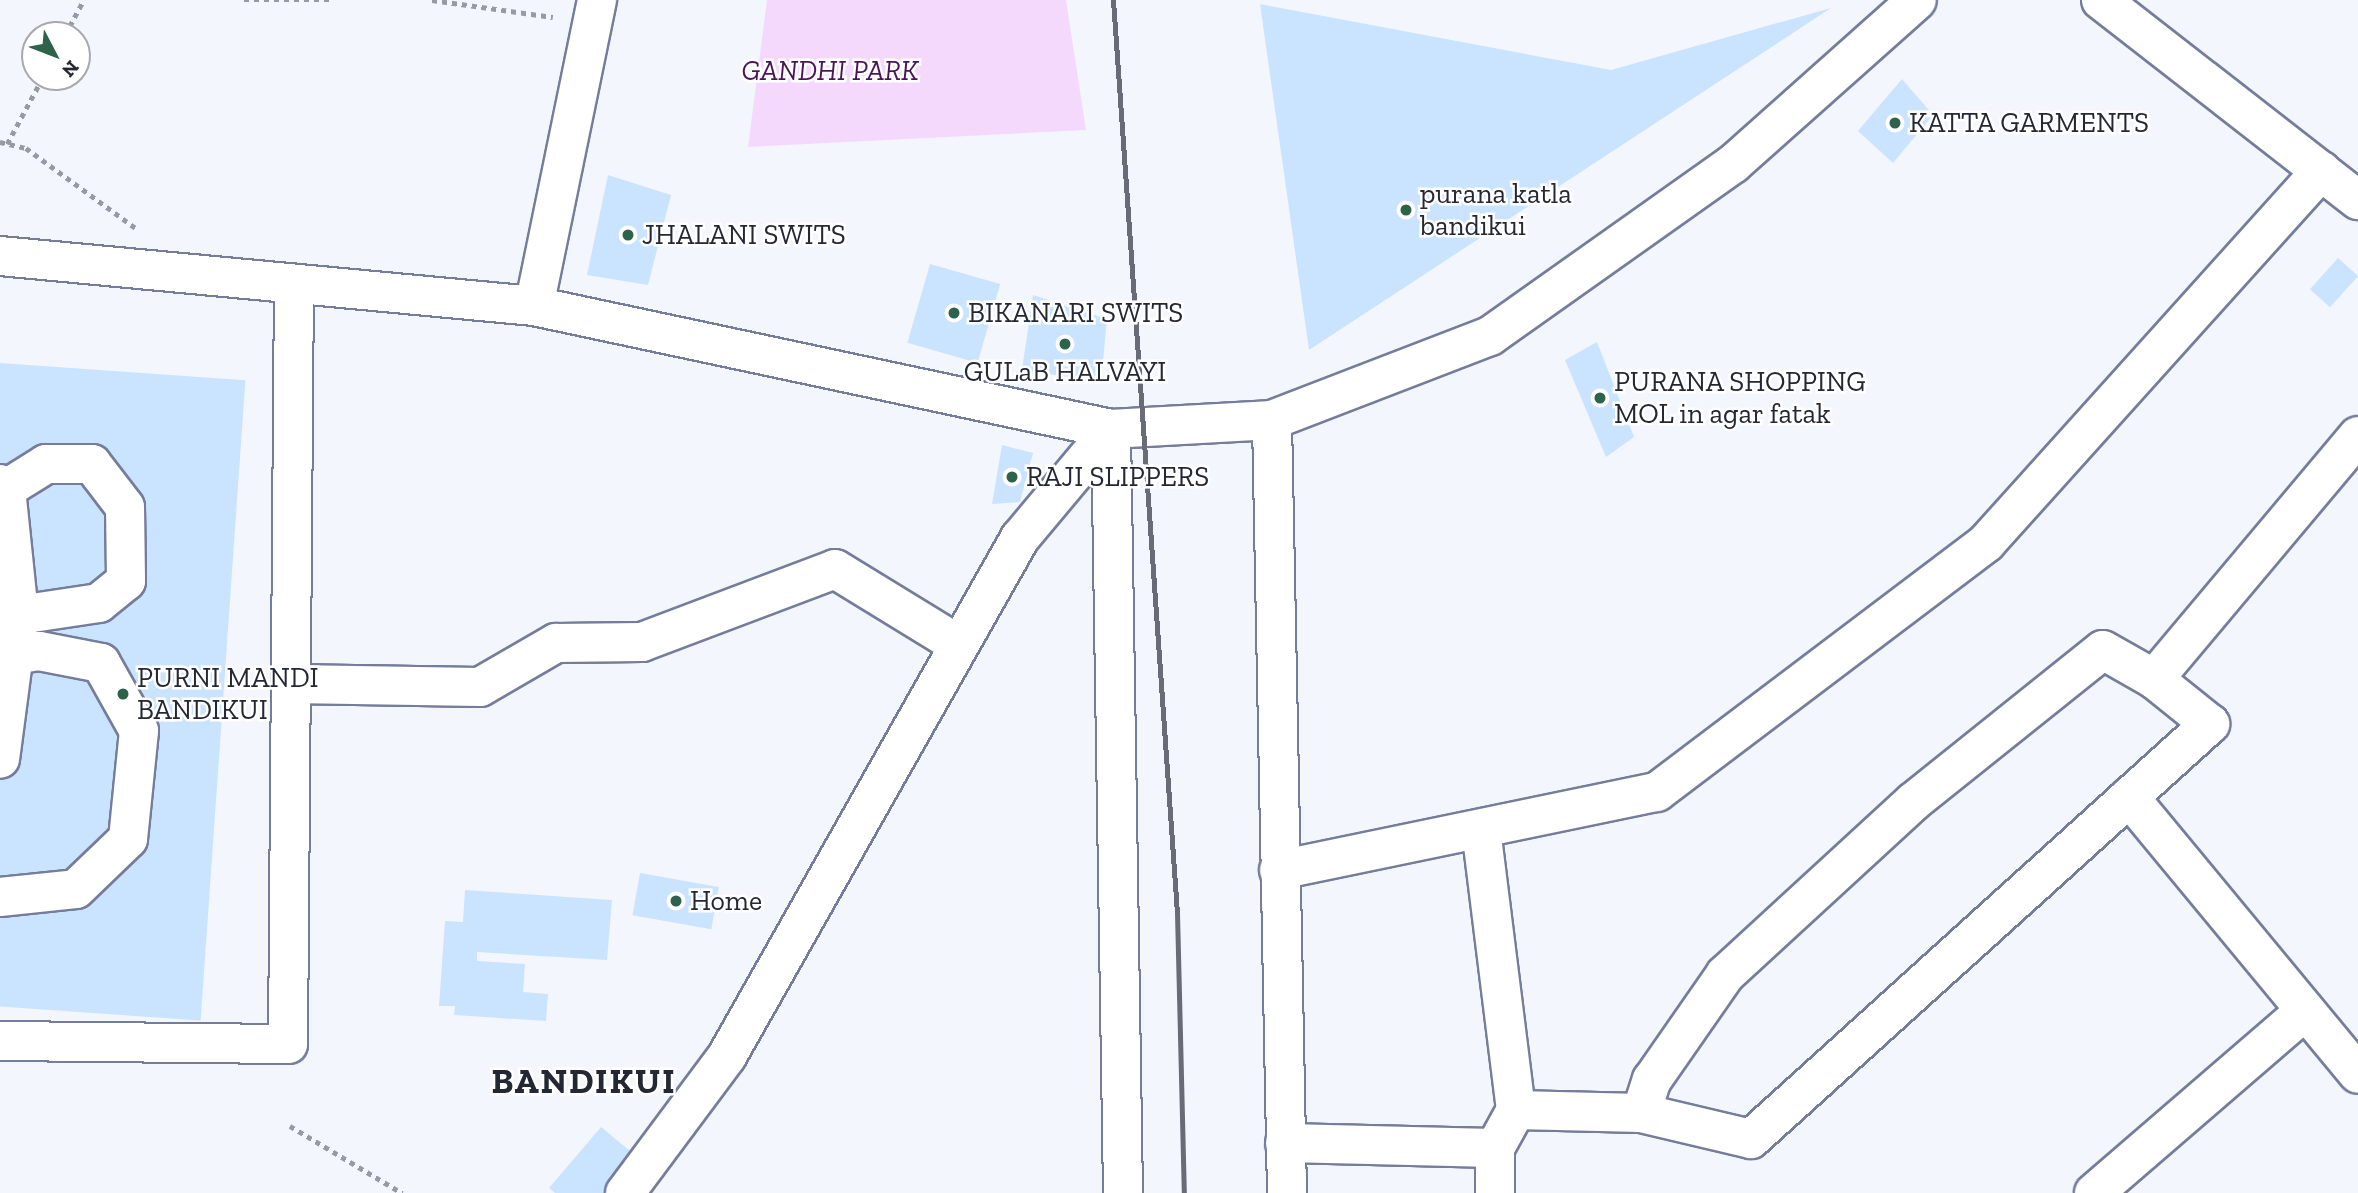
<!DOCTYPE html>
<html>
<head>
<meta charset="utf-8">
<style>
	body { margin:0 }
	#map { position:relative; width:2358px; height:1193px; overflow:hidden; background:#f4f6fd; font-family:"Zilla Slab",serif }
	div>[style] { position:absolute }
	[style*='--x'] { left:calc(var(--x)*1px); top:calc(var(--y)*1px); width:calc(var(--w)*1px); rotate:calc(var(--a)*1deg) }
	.green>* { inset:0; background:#f4d9fd }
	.building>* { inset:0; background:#cae3ff; transform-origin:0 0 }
	.path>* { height:4.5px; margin-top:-2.25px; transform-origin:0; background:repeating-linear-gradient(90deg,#9799a3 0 5px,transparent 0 10px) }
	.roads { filter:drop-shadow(2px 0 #757d9b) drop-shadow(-2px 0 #757d9b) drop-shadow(0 2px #757d9b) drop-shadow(0 -2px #757d9b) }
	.minor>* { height:38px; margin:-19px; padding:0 19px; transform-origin:19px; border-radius:19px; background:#fff }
	.tertiary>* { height:38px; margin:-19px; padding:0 19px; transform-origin:19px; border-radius:19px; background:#fff }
	.primary>* { height:38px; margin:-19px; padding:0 19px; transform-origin:19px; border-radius:19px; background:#fff }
	.rail>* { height:5px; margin:-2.5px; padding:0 2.5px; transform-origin:2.5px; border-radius:2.5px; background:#696b76 }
	.dots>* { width:19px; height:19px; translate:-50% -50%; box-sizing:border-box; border:4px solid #fff; border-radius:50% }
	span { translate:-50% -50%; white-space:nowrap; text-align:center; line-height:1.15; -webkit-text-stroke:5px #fff; paint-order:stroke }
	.park-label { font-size:28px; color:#4b135a; font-style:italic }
	.poi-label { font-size:28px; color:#242734 }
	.left { translate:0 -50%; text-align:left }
	.district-label { font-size:35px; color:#242734; font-weight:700; letter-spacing:2px }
	.north { position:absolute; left:21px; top:21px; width:70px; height:70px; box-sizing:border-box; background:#fff; border:2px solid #a7a9ae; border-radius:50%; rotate:132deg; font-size:19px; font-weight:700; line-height:28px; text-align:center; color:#242734 }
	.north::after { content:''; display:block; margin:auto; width:24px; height:32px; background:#2c634a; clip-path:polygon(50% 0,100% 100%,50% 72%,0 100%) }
</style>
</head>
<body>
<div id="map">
	<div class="green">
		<i style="clip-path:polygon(767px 0,1066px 0,1086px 130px,748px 147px)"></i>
	</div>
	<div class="building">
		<i style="clip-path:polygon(1260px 4px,1611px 70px,1831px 8px,1309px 350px)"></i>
		<i style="clip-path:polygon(1902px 79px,1933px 115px,1893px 163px,1858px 131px)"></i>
		<i style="clip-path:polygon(608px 175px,671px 195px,648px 285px,587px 275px)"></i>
		<i style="left:2338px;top:258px;width:27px;height:42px;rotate:42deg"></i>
		<i style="left:930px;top:264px;width:73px;height:82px;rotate:16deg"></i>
		<i style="clip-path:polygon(1033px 295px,1107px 319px,1101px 382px,1022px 370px)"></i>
		<i style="clip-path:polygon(1597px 342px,1634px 437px,1606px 457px,1565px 360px)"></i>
		<i style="left:0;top:363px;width:246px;height:642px;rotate:4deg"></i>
		<i style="clip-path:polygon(1002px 445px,1033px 453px,1020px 502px,992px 504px)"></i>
		<i style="left:640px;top:873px;width:80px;height:43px;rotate:10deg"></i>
		<i style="clip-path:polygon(465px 890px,612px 900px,607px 960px,477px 952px,477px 961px,525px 964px,523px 992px,548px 994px,546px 1021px,454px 1015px,455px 1006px,439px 1006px,445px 921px,463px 922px)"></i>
		<i style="clip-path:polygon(601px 1127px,635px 1155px,603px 1193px,555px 1193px,549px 1188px)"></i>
	</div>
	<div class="path">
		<i style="--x:244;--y:0;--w:87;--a:0"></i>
		<i style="--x:432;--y:0;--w:122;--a:8"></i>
		<i style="--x:65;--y:35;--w:40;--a:-62"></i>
		<i style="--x:0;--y:142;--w:27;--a:13"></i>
		<i style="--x:26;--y:148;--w:137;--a:36.1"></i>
		<i style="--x:7;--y:144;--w:76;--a:-61.8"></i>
		<i style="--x:290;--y:1126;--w:131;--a:30.9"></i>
	</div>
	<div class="roads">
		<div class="minor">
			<i style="--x:0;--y:484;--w:8;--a:40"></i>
			<i style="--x:6;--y:489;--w:127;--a:84.1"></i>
			<i style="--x:19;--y:615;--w:145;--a:97.5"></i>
			<i style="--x:6;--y:489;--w:47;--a:-32"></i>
			<i style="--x:46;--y:464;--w:46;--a:0"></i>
			<i style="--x:92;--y:464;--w:54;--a:52.5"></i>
			<i style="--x:125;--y:507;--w:74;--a:89.2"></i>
			<i style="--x:126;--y:581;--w:35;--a:141"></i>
			<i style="--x:99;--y:603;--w:81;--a:171.5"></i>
			<i style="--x:291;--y:684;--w:189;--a:0.9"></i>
			<i style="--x:480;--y:687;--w:88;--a:-30.1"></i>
			<i style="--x:556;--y:643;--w:86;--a:-0.7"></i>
			<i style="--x:642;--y:642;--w:206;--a:-20.7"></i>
			<i style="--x:835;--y:569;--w:145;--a:31.5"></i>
			<i style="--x:2129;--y:797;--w:359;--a:50.4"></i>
			<i style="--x:1481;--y:829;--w:283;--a:82.9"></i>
			<i style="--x:1516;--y:1110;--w:43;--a:118.9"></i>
			<i style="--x:1495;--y:1148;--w:45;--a:90"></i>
			<i style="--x:1279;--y:870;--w:386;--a:-11.7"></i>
			<i style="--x:1657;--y:792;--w:413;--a:-37.1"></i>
			<i style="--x:1986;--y:543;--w:501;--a:-48"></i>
			<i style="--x:0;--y:897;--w:76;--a:-6"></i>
			<i style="--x:76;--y:889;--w:72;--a:-43.9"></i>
			<i style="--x:128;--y:839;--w:109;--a:-84.2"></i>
			<i style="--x:139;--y:731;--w:78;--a:-119.2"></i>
			<i style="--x:101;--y:663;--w:63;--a:-169"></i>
			<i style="--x:39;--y:651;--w:25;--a:171"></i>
			<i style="--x:0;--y:1041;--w:288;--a:0.6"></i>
			<i style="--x:288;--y:1044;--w:760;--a:-89.55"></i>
			<i style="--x:1516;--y:1110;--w:125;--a:1.4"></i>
			<i style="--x:1641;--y:1113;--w:113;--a:13.3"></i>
			<i style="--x:1751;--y:1139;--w:619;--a:-42.12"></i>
			<i style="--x:2210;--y:724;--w:72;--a:-141.2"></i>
			<i style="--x:1641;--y:1113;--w:35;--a:-72"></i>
			<i style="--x:1652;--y:1080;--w:128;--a:-55.2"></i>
			<i style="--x:1725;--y:975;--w:255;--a:-42.6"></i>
			<i style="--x:1913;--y:802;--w:243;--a:-38.7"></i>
			<i style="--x:2103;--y:650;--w:59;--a:29.6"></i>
			<i style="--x:2154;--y:679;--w:317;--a:-50"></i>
			<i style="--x:1285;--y:1143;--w:210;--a:1.4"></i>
			<i style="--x:625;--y:1193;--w:171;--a:-53.3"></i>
			<i style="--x:727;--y:1056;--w:595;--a:-60.51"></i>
			<i style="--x:1020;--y:538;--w:142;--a:-50.1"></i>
			<i style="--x:2094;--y:1193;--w:279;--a:-40.8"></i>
		</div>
		<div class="tertiary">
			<i style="--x:597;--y:0;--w:312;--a:101.6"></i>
			<i style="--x:534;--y:306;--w:590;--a:12.03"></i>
			<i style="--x:0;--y:256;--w:536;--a:5.35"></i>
			<i style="--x:1272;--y:420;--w:773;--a:88.89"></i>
		</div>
		<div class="primary">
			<i style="--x:2101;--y:0;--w:326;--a:37.9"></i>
			<i style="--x:1123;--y:1193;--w:764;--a:-90.9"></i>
			<i style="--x:1111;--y:429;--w:161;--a:-3.2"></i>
			<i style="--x:1272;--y:420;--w:234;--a:-21.1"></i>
			<i style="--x:1490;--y:336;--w:298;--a:-35.3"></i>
			<i style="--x:1733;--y:164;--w:246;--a:-41.7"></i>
		</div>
	</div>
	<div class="rail">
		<i style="--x:1113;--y:0;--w:915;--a:85.99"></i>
		<i style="--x:1177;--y:913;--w:280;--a:88.6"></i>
	</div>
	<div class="dots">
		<i style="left:1895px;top:123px;background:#2c634a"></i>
		<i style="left:1406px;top:210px;background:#2c634a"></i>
		<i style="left:628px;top:235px;background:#2c634a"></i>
		<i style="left:954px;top:313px;background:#2c634a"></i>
		<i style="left:1065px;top:344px;background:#2c634a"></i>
		<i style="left:1600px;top:398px;background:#2c634a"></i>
		<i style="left:1012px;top:477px;background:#2c634a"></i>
		<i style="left:123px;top:694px;background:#2c634a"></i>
		<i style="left:676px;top:901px;background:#2c634a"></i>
	</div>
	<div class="park-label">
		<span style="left:830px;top:71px">GANDHI PARK</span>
	</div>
	<div class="poi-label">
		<span class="left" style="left:1909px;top:123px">KATTA GARMENTS</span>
		<span class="left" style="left:1420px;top:210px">purana katla<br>bandikui</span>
		<span class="left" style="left:642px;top:235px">JHALANI SWITS</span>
		<span class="left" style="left:968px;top:313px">BIKANARI SWITS</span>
		<span style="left:1065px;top:372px">GULaB HALVAYI</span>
		<span class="left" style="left:1614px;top:398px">PURANA SHOPPING<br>MOL in agar fatak</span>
		<span class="left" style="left:1026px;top:477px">RAJI SLIPPERS</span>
		<span class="left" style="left:137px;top:694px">PURNI MANDI<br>BANDIKUI</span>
		<span class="left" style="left:690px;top:901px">Home</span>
	</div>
	<div class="district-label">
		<span style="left:584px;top:1081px">BANDIKUI</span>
	</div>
	<div class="north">N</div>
</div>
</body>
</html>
